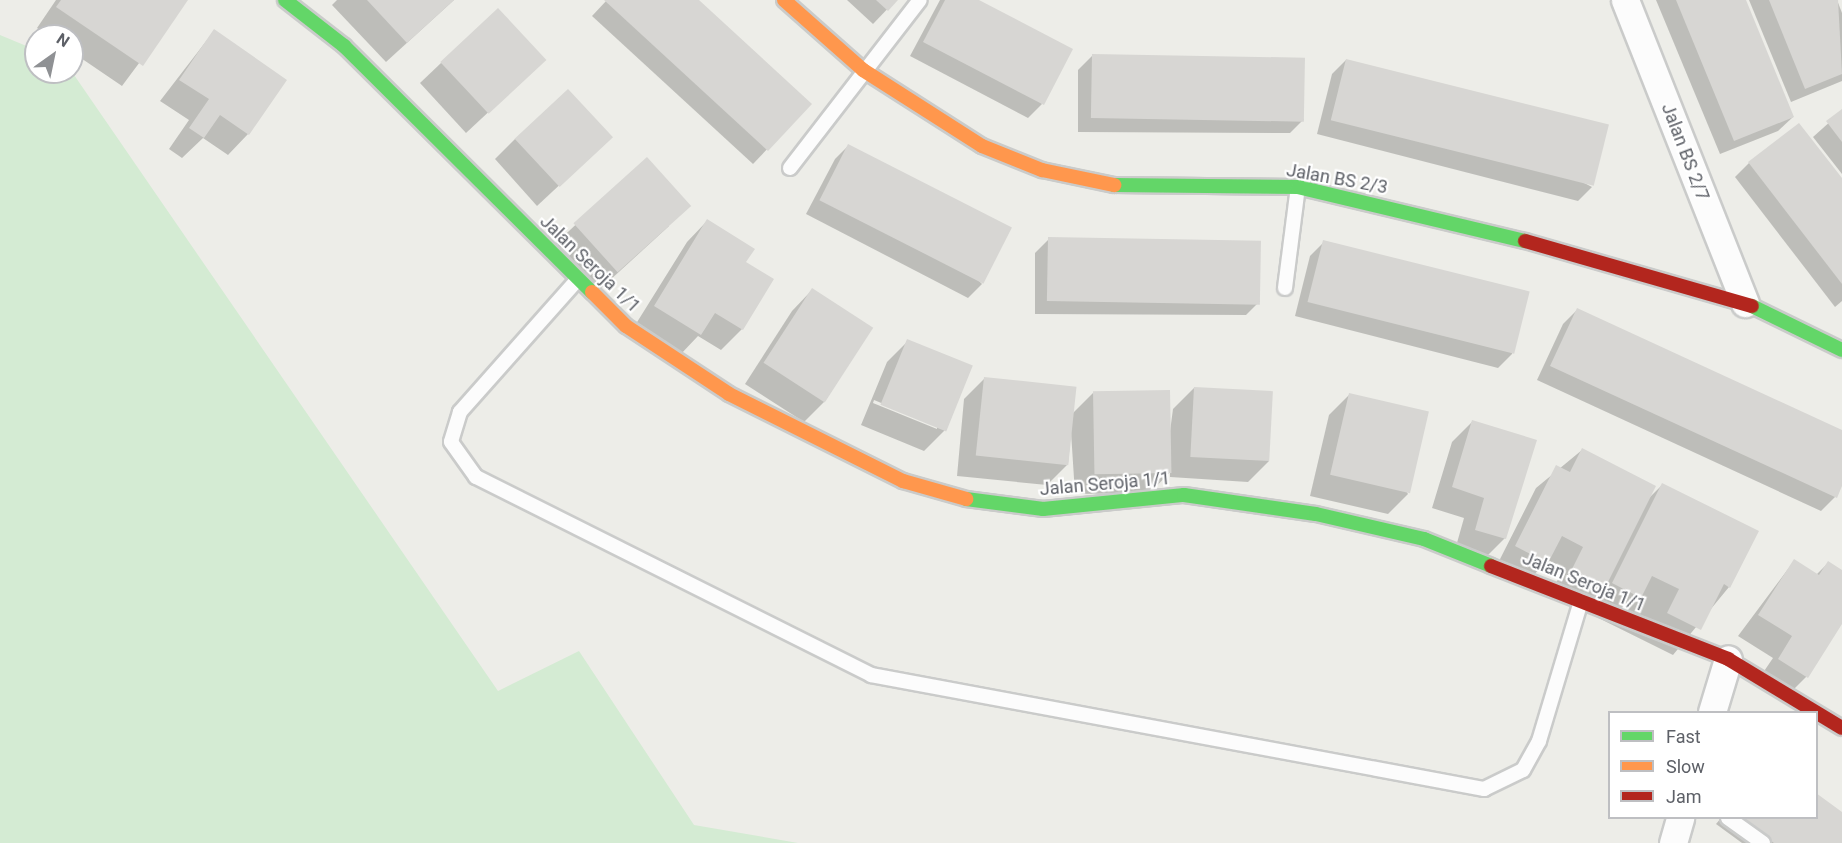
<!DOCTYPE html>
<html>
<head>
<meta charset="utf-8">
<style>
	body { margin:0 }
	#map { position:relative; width:1842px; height:843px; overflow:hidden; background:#edede8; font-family:Roboto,sans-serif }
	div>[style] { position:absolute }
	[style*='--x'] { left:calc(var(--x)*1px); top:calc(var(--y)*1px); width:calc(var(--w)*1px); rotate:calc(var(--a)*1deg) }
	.green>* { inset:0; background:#d4ebd3 }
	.shadow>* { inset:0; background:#0003 }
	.building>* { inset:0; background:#d7d6d3; transform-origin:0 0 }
	.roads { filter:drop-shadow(2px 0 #cacbca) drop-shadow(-2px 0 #cacbca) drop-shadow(0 2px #cacbca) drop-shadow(0 -2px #cacbca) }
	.lane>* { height:14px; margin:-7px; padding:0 7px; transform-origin:7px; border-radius:7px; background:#fcfcfc }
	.street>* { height:27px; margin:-13.5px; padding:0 13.5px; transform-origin:13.5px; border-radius:13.5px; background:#fcfcfc }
	.fast>* { height:14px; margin:-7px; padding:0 7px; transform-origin:7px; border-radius:7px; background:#63d668 }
	.slow>* { height:14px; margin:-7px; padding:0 7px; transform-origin:7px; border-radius:7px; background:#ff974d }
	.jam>* { height:14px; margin:-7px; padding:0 7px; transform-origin:7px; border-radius:7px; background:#b3261e }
	span { translate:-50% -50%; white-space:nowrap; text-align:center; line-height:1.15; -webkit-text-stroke:4.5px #fff; paint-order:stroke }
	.street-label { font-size:18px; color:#5d6067 }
	.legend { position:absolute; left:1608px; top:711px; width:210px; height:108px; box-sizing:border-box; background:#fff; border:2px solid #bebfc2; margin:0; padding:8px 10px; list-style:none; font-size:18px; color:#5d6067 }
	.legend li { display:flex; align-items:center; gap:12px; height:30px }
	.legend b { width:30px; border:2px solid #bebfc2 }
	.north { position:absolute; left:24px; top:24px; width:60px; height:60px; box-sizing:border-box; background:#fff; border:2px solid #bebfc2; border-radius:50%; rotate:33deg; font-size:16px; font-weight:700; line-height:24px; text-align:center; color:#5d6067 }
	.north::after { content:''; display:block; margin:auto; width:21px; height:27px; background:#8f9194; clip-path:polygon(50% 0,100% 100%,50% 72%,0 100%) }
</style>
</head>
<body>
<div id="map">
	<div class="green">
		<i style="clip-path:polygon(0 35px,36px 50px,36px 72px,72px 72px,498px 691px,579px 651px,694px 825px,798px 843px,0 843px)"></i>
	</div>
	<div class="shadow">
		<i style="clip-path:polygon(56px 0,186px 0,122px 86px,72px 52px,72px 36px,48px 36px,37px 28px)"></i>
		<i style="clip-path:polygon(337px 0,454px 0,386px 62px,332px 5px)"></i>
		<i style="clip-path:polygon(607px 0,697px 0,810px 104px,753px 164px,592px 16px)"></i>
		<i style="clip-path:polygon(847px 0,896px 0,873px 24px)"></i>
		<i style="clip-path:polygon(940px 0,976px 0,1042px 104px,1028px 118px,910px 56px)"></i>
		<i style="clip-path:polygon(1656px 0,1744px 0,1793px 117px,1778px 131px,1720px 154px)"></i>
		<i style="clip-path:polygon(1749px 0,1837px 0,1842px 13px,1842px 81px,1791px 102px)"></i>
		<i style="clip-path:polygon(214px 31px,248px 134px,228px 155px,203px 138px,182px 158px,169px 149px,189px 120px,160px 101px)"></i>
		<i style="clip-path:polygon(1092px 56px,1304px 119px,1290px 133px,1078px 132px,1078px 70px)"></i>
		<i style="clip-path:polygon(1346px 60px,1592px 187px,1578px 201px,1317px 134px,1332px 74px)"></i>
		<i style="clip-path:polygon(441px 63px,523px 80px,466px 133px,420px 83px)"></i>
		<i style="clip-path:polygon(1842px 111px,1842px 174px,1813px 137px)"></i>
		<i style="clip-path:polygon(611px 137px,537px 206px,495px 159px,515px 139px)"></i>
		<i style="clip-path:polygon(849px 145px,982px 284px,968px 298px,806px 214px,835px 159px)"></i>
		<i style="clip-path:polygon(646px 159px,669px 226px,597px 292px,554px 245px)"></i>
		<i style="clip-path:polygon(1749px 163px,1842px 181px,1842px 301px,1835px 307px,1735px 177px)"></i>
		<i style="clip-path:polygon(707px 221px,744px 262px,772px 280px,742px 329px,721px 350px,698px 336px,680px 355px,634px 327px,687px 242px)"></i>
		<i style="clip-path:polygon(1049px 239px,1260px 301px,1246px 315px,1035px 314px,1035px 253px)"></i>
		<i style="clip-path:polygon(1324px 242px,1527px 294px,1512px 354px,1498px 368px,1295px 316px,1310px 256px)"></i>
		<i style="clip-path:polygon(812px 290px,871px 328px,825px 401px,804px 422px,745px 384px,792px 311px)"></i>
		<i style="clip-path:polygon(1577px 310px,1842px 432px,1842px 482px,1835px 497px,1821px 511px,1537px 380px,1563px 324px)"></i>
		<i style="clip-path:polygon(evenodd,908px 341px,945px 430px,924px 451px,861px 425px,887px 362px,908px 341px,874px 400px,937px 426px,937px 429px,873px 403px,874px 400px)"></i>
		<i style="clip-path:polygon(984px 379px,1073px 413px,1093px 393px,1169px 439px,1173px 409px,1194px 388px,1269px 461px,1248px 482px,1170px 477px,1170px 472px,1150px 493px,1075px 494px,1071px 432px,1068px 464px,1047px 485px,957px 476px,964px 399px)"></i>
		<i style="clip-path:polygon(1349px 395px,1408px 494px,1388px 514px,1310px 496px,1329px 415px)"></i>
		<i style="clip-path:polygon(1473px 421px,1505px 538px,1484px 559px,1455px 550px,1464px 518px,1432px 508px,1452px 442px)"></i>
		<i style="clip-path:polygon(1582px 450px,1649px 498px,1663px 484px,1729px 587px,1673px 655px,1550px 594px,1564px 568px,1548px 560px,1526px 583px,1496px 567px,1536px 488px)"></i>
		<i style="clip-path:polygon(1794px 561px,1816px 575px,1828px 563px,1842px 572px,1842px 621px,1806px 677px,1786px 697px,1758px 680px,1773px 658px,1738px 636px)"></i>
		<i style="clip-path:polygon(1842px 814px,1842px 843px,1742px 843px,1716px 824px,1721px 818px)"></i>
	</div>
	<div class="building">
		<i style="clip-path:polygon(61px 0,188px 0,143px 66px,56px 7px)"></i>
		<i style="clip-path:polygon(367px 0,454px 0,407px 43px)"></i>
		<i style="clip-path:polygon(604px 0,699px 0,812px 104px,768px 151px)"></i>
		<i style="clip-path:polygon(876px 0,898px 0,888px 11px)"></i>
		<i style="clip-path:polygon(945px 0,979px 0,1073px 49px,1044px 105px,923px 42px)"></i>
		<i style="clip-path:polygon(1676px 0,1746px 0,1794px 117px,1734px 141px)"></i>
		<i style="clip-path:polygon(1769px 0,1838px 0,1842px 74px,1805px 89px)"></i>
		<i style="left:498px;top:8px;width:71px;height:79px;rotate:47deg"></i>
		<i style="clip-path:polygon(214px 29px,287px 80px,249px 135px,220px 115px,204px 138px,189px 128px,209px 99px,179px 80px)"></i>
		<i style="left:1092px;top:54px;width:213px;height:64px;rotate:1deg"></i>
		<i style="left:1346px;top:59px;width:271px;height:63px;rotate:14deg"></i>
		<i style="left:568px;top:89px;width:66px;height:73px;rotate:47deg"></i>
		<i style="clip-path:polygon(1842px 109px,1842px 142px,1826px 121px)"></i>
		<i style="clip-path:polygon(1799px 123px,1842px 178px,1842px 284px,1748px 162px)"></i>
		<i style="left:848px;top:144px;width:184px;height:63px;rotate:27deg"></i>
		<i style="left:647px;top:157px;width:66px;height:99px;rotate:48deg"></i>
		<i style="clip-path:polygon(707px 219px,755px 249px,746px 262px,774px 279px,743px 330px,715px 313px,701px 335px,654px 306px)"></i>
		<i style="left:1048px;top:237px;width:213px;height:64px;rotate:1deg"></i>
		<i style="left:1323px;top:240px;width:213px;height:64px;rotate:14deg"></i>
		<i style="left:812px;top:288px;width:73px;height:89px;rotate:33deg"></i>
		<i style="clip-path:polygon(1577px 308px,1842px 430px,1842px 486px,1837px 498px,1550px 366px)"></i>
		<i style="left:907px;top:339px;width:71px;height:71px;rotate:22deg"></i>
		<i style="left:984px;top:377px;width:93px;height:79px;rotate:6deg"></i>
		<i style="left:1194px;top:387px;width:79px;height:70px;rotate:3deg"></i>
		<i style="left:1170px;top:390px;width:83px;height:77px;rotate:89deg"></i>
		<i style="left:1349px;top:393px;width:82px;height:84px;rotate:13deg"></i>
		<i style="clip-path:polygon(1472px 420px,1537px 440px,1506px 539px,1475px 530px,1484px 498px,1452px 487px)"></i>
		<i style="clip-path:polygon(1582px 448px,1656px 486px,1604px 590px,1570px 573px,1583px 547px,1562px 536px,1548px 563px,1515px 546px,1556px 465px,1570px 472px)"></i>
		<i style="clip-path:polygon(1662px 483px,1759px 531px,1730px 588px,1724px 584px,1701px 630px,1667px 613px,1679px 589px,1652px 576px,1641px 598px,1612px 583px)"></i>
		<i style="clip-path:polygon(1794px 559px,1819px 575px,1828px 561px,1842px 570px,1842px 624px,1808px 678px,1778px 659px,1792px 636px,1758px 615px)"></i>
		<i style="clip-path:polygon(1816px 793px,1842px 812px,1842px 843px,1774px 843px,1740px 818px,1816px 818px)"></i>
	</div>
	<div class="roads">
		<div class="lane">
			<i style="--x:790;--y:168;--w:212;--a:-52.3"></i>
			<i style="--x:578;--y:279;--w:178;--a:131.6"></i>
			<i style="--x:460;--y:412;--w:31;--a:107"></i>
			<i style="--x:451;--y:442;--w:43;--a:54.5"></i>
			<i style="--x:476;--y:477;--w:442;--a:26.6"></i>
			<i style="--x:871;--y:675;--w:624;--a:10.53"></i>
			<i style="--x:1484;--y:789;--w:43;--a:-26"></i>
			<i style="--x:1523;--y:770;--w:33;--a:-61"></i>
			<i style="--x:1539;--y:741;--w:146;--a:-73.3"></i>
			<i style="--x:1285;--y:288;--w:102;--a:-82.7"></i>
			<i style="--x:1728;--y:818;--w:43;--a:35.5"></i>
		</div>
		<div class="street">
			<i style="--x:1625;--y:0;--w:326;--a:68.4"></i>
			<i style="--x:1712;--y:712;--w:55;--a:-73.2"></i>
			<i style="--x:1673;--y:843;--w:26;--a:-74"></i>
		</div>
		<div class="fast">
			<i style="--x:285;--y:0;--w:75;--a:37.9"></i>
			<i style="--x:344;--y:46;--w:349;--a:44.8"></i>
			<i style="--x:1114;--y:185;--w:184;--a:0.6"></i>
			<i style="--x:1298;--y:187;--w:233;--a:13.4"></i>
			<i style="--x:1752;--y:306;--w:100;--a:26.1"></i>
			<i style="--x:966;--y:499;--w:78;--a:7.4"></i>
			<i style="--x:1043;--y:509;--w:142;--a:-5.7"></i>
			<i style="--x:1184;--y:495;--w:133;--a:8.2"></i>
			<i style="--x:1316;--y:514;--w:111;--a:13"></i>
			<i style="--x:1424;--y:539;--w:72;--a:21.9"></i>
		</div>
		<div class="slow">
			<i style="--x:784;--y:0;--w:106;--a:41.5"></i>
			<i style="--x:863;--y:70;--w:141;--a:32.6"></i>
			<i style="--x:982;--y:146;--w:65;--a:21.8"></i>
			<i style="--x:1042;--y:170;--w:74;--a:11.8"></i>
			<i style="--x:592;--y:292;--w:48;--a:45"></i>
			<i style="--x:626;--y:326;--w:123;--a:33.4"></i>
			<i style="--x:729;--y:394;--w:195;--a:26.6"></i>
			<i style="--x:903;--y:481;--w:66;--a:15.9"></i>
		</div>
		<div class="jam">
			<i style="--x:1525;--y:241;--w:236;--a:16"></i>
			<i style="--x:1491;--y:566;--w:255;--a:21.4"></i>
			<i style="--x:1728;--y:659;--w:133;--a:31.2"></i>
		</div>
	</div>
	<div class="street-label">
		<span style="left:1685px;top:152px;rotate:69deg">Jalan BS 2/7</span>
		<span style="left:1337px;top:179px;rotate:10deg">Jalan BS 2/3</span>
		<span style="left:590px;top:264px;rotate:44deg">Jalan Seroja 1/1</span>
		<span style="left:1105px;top:484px;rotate:-5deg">Jalan Seroja 1/1</span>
		<span style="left:1584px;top:582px;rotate:22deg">Jalan Seroja 1/1</span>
	</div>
	<ul class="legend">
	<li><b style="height:8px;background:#63d668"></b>Fast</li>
	<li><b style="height:8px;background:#ff974d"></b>Slow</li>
	<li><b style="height:8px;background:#b3261e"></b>Jam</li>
	</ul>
	<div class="north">N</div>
</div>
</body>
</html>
